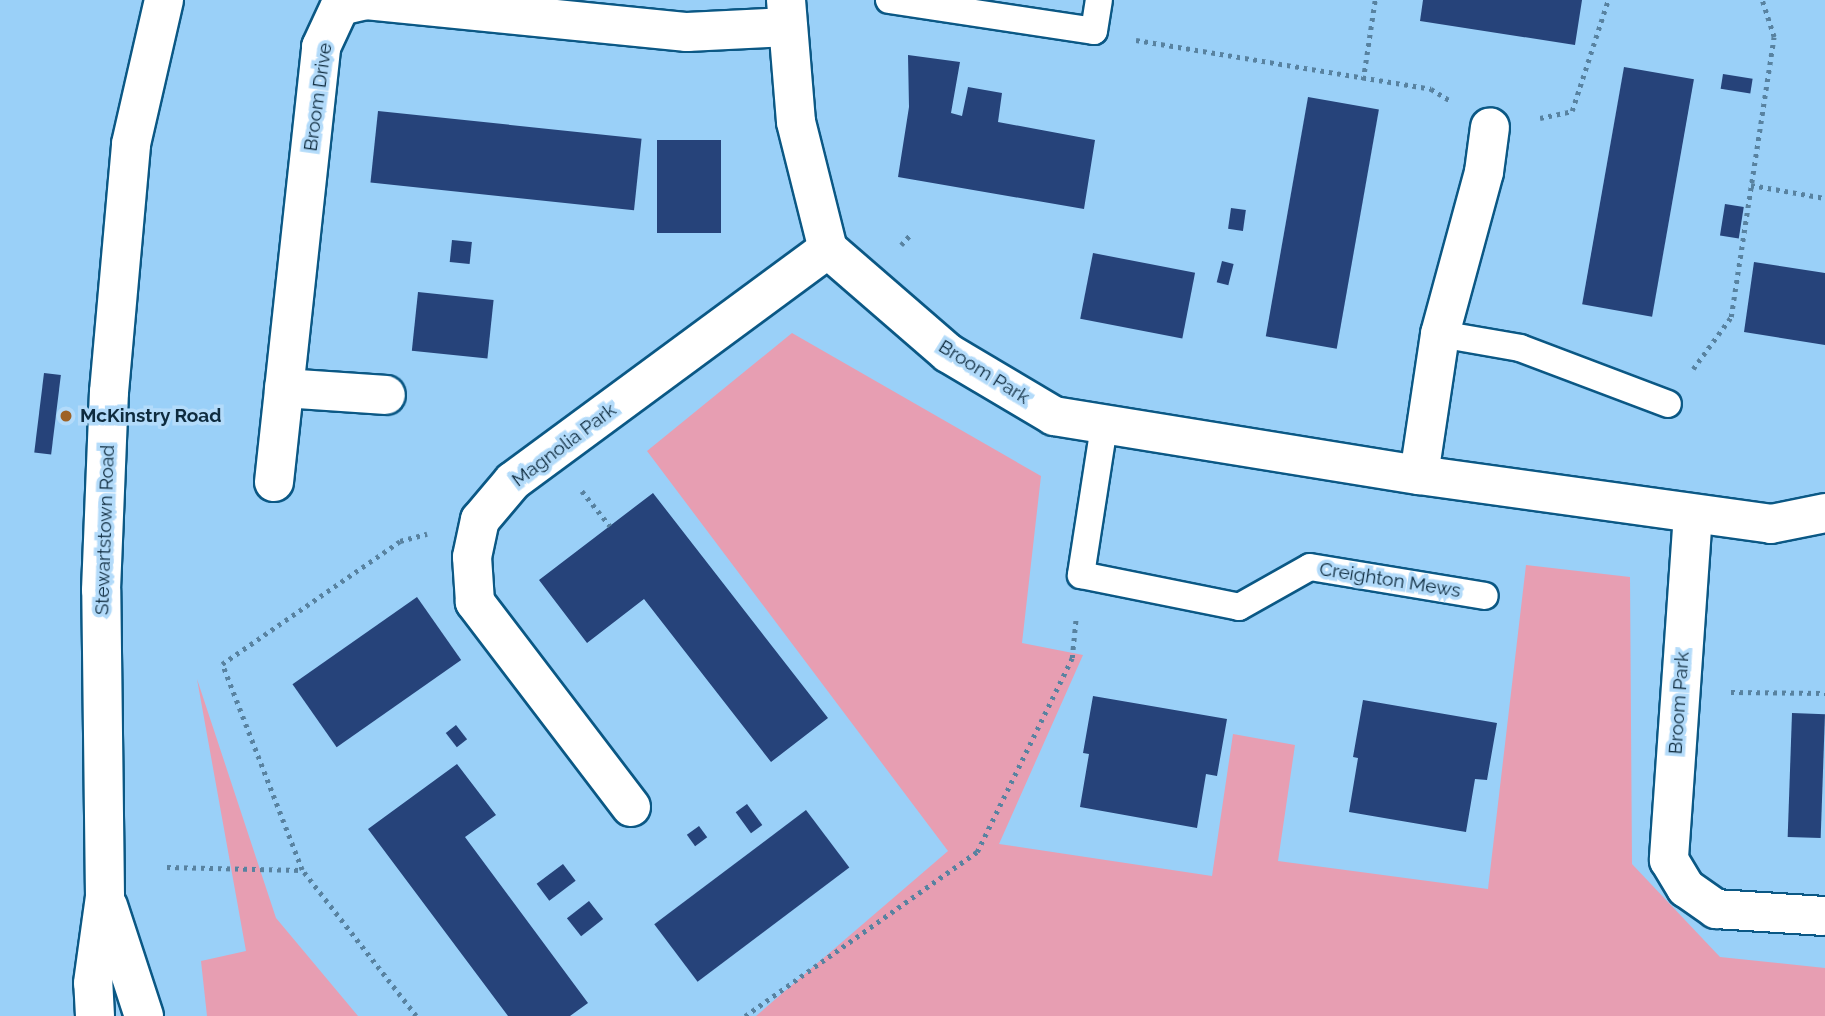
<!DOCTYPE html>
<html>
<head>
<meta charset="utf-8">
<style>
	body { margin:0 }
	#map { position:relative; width:1825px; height:1016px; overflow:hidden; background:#9ad0f8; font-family:Raleway,sans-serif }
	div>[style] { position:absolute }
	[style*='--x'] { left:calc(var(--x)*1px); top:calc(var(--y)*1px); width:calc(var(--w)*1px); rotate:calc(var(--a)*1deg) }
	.green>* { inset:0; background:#e79eb2 }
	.building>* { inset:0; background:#26437a; transform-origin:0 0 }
	.path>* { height:4.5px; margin-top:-2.25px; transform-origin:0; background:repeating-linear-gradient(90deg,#5882a0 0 3.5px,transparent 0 8.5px) }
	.roads { filter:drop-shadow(2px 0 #0b5885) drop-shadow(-2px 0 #0b5885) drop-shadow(0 2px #0b5885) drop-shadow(0 -2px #0b5885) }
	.lane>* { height:26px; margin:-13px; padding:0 13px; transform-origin:13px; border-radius:13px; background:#fff }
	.street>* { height:38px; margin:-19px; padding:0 19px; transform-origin:19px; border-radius:19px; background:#fff }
	.secondary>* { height:38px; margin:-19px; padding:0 19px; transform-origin:19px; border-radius:19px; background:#fff }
	.dots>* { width:19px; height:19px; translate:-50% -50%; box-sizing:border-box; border:4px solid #b3dbfa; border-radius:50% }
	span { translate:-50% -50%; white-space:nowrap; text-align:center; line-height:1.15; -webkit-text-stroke:7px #b3dbfa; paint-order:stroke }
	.street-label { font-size:19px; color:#0e2b3e }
	.poi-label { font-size:19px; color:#0e2b3e; font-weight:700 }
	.left { translate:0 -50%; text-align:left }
</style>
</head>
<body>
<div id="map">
	<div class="green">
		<i style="clip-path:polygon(792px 333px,1041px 476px,1022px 643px,1083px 655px,999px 844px,1212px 876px,1233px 734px,1295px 745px,1278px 861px,1488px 889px,1526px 565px,1630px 577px,1632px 864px,1720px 957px,1825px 968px,1825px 1016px,756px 1016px,948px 851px,647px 451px)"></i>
		<i style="clip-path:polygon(197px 679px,276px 918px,358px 1016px,207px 1016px,201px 961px,246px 951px)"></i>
	</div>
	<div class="building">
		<i style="clip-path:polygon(1423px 0,1582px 0,1575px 45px,1420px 21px)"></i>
		<i style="clip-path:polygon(908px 55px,960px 62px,951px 113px,962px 116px,968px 87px,1002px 93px,998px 122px,1095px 140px,1084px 209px,898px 177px,909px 107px)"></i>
		<i style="left:1624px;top:67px;width:71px;height:241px;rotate:10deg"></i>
		<i style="left:1723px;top:74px;width:30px;height:15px;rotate:9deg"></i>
		<i style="left:1308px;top:97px;width:72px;height:243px;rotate:10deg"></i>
		<i style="left:378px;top:111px;width:265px;height:72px;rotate:6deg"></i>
		<i style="left:721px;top:140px;width:93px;height:64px;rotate:90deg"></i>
		<i style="left:1725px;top:204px;width:19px;height:32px;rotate:9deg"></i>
		<i style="left:1231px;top:208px;width:15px;height:21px;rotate:8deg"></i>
		<i style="left:452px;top:240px;width:20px;height:22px;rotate:6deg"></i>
		<i style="left:1093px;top:253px;width:104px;height:67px;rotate:11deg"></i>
		<i style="left:1222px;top:261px;width:12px;height:22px;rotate:14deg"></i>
		<i style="clip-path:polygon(1754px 262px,1825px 273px,1825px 345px,1744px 332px)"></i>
		<i style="left:418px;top:292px;width:76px;height:59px;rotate:6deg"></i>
		<i style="left:44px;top:373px;width:17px;height:80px;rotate:7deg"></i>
		<i style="clip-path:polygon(653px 493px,828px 718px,771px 762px,644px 599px,587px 643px,539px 580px)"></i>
		<i style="left:417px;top:597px;width:77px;height:152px;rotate:55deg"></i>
		<i style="clip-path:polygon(1093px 696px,1227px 719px,1217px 776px,1206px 774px,1197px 828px,1080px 807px,1089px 754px,1083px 753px)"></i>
		<i style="clip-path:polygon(1363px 700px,1497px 723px,1487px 780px,1475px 779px,1466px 832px,1349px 812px,1358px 758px,1353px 757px)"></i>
		<i style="left:1792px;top:713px;width:33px;height:124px;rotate:2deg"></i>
		<i style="left:456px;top:725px;width:18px;height:13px;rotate:52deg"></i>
		<i style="clip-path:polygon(457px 764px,496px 815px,465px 837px,588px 1003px,570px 1016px,508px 1016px,368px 829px)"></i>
		<i style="left:747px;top:804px;width:26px;height:14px;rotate:54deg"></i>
		<i style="left:806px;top:810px;width:72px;height:190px;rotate:53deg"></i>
		<i style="left:699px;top:826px;width:14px;height:15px;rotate:54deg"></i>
		<i style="left:563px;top:864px;width:21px;height:33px;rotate:53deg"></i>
		<i style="left:589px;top:901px;width:23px;height:28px;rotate:52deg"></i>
	</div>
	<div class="path">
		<i style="--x:1136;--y:40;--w:299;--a:9.4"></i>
		<i style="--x:1431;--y:89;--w:21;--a:31"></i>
		<i style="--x:1363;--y:80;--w:81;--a:-81.5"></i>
		<i style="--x:1540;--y:118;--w:33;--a:-12"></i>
		<i style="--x:1572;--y:111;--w:117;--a:-72"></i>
		<i style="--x:1751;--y:185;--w:75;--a:10"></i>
		<i style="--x:901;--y:245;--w:13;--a:-48"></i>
		<i style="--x:1693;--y:369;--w:64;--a:-53.8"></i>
		<i style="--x:1731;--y:317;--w:283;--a:-81.3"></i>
		<i style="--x:1774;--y:37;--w:39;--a:-108"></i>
		<i style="--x:582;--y:491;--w:45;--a:51.3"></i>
		<i style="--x:1731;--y:692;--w:94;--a:0.6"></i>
		<i style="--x:167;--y:867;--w:135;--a:1.3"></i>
		<i style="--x:416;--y:1016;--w:185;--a:-128"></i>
		<i style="--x:302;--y:870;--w:221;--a:-111.2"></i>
		<i style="--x:222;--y:664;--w:216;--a:-34.6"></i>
		<i style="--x:400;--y:541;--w:28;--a:-15"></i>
		<i style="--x:745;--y:1016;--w:284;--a:-35.3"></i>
		<i style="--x:977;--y:852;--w:216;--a:-63.9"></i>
		<i style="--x:1072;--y:658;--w:41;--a:-84.4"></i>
	</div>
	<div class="roads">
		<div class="lane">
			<i style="--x:889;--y:0;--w:207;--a:8.6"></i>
			<i style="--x:1094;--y:31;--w:31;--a:-81"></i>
			<i style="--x:1440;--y:334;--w:81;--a:9.9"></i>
			<i style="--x:1520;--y:348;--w:158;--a:20.7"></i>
			<i style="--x:1104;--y:426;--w:151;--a:98.8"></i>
			<i style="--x:1081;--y:575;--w:161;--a:11.4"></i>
			<i style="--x:1239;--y:607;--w:81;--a:-29.4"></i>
			<i style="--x:1310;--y:567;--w:177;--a:9.4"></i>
		</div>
		<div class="street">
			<i style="--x:786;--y:0;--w:122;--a:85.3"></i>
			<i style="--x:796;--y:122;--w:131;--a:75.9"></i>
			<i style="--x:828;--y:249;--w:159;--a:40.9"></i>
			<i style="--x:948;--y:353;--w:123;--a:30.7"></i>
			<i style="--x:1054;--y:416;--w:370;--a:9.2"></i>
			<i style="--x:1419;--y:475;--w:355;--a:7.9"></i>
			<i style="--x:1771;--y:524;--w:55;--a:-11.5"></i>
			<i style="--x:284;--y:388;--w:102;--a:3.9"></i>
			<i style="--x:1419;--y:475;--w:143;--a:-81.5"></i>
			<i style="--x:1440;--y:334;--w:168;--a:-74.8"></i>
			<i style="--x:1484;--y:172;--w:45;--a:-82.4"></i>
			<i style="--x:274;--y:482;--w:438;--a:-83.8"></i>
			<i style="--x:321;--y:47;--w:45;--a:-65.1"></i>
			<i style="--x:340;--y:6;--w:27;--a:-13"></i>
			<i style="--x:366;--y:0;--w:323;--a:5.7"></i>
			<i style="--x:687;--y:32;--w:101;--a:-2.8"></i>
			<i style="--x:1693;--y:514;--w:347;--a:94"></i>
			<i style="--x:1669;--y:860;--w:33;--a:59"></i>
			<i style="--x:1686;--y:888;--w:37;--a:35"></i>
			<i style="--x:1716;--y:909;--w:109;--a:3.7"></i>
			<i style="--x:631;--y:807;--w:258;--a:-127.3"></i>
			<i style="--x:475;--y:602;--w:45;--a:-93.8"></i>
			<i style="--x:472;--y:557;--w:38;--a:-78"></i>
			<i style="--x:480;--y:520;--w:51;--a:-49.8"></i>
			<i style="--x:513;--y:481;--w:391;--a:-36.4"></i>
		</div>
		<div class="secondary">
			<i style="--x:108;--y:906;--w:116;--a:71.9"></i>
			<i style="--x:95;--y:1016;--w:33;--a:-93"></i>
			<i style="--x:93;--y:983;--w:87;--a:-82.1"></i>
			<i style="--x:105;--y:897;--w:307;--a:-90.7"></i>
			<i style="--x:101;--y:590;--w:198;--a:-87.7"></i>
			<i style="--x:109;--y:392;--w:249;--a:-84.9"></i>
			<i style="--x:131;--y:144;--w:148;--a:-77.1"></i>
		</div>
	</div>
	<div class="dots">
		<i style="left:66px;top:416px;background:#9e6225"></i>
	</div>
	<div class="street-label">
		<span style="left:318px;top:97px;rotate:-82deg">Broom Drive</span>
		<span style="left:984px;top:372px;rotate:32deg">Broom Park</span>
		<span style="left:564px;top:445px;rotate:-37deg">Magnolia Park</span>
		<span style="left:105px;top:530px;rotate:-88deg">Stewartstown Road</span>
		<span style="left:1390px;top:580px;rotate:9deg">Creighton Mews</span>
		<span style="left:1679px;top:703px;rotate:-86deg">Broom Park</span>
	</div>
	<div class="poi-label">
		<span class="left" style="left:80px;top:416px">McKinstry Road</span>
	</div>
</div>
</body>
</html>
